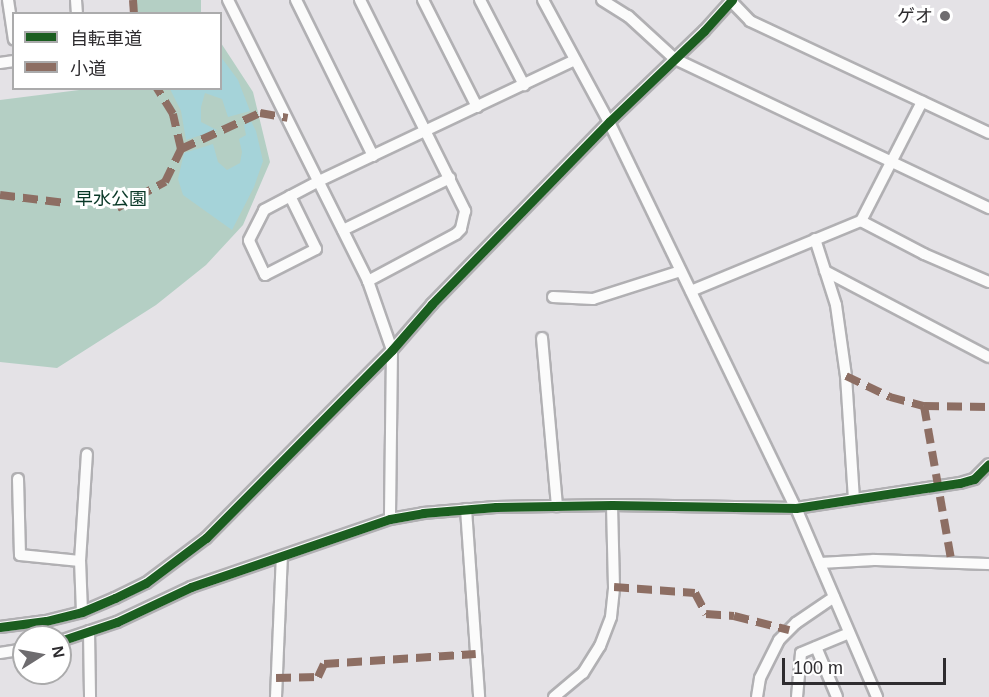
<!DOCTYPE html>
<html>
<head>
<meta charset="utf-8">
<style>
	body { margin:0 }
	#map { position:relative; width:989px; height:697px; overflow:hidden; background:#e4e2e6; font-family:Arial,"Noto Sans JP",sans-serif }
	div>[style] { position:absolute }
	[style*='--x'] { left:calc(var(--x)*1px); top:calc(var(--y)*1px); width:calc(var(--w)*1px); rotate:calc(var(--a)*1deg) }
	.green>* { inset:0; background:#b4cfc4; transform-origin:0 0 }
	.water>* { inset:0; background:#a5d3d9 }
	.roads { filter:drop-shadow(2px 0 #b1b0b3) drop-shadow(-2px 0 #b1b0b3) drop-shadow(0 2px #b1b0b3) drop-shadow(0 -2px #b1b0b3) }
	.minor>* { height:10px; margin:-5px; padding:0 5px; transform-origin:5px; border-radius:5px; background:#fbfbfb }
	.quiet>* { height:8px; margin-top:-4px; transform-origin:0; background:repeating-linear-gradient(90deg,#8d6e63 0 15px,transparent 0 23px) }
	.cycleway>* { height:9px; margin:-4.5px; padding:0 4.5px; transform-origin:4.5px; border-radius:4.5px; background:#1b5e20 }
	.dots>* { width:16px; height:16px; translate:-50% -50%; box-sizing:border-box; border:3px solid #fff; border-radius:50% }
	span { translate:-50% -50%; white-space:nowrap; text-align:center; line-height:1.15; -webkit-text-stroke:6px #fff; paint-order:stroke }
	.poi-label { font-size:18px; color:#2e2c2f }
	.right { translate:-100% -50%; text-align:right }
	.park-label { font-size:18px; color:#093827 }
	.legend { position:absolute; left:12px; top:12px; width:210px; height:78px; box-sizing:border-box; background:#fff; border:2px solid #ababac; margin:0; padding:8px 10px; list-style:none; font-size:18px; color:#2e2c2f }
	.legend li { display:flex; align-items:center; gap:12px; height:30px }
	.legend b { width:30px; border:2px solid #ababac }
	.north { position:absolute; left:12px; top:625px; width:60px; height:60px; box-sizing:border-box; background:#fff; border:2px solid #ababac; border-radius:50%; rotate:79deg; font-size:16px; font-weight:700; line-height:24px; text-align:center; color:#2e2c2f }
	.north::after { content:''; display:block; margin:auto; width:21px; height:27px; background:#6e6c6f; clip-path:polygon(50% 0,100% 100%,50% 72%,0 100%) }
	.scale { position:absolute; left:782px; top:658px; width:164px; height:27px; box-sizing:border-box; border:3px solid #2e2c2f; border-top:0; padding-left:8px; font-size:18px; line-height:21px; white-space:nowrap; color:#2e2c2f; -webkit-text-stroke:4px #fff; paint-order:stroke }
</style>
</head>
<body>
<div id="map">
	<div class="green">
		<i style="left:133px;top:0;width:68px;height:13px"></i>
		<i style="clip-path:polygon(221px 43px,253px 92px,270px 162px,243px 225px,206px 265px,156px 305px,57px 368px,0 362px,0 100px,95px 88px,220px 88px)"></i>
	</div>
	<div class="water">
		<i style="clip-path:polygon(221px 57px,238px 80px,250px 111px,228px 117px,222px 99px,205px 93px,201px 107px,201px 122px,217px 130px,186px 140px,181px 111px,170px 89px,220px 88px)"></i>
		<i style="clip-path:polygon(251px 121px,256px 131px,263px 161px,254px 187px,232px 230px,183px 195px,178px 179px,184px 153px,213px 144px,218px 162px,227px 170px,240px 163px,242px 152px,239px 139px,246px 135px,244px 125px)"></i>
	</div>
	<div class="roads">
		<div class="minor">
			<i style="--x:8;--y:0;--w:40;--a:81.5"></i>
			<i style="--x:76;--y:0;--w:14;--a:86"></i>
			<i style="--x:228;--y:0;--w:314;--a:63.5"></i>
			<i style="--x:368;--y:281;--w:73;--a:70.8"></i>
			<i style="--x:392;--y:350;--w:169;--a:90.7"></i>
			<i style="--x:296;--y:0;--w:174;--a:63.7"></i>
			<i style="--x:360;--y:0;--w:236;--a:63.5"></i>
			<i style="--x:465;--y:211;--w:18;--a:103"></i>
			<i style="--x:461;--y:229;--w:7;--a:135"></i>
			<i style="--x:456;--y:234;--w:100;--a:151.9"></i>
			<i style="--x:423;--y:0;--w:120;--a:63.2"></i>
			<i style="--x:480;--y:0;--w:96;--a:62.6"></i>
			<i style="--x:543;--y:0;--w:139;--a:61.6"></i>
			<i style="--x:609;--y:122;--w:429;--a:64.2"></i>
			<i style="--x:796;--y:508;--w:206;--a:66.8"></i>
			<i style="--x:602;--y:0;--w:31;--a:32"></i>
			<i style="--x:628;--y:16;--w:64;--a:42.5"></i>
			<i style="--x:675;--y:59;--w:348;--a:25.4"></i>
			<i style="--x:730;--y:0;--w:29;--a:46"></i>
			<i style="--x:750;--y:21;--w:264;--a:25.1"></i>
			<i style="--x:0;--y:63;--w:14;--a:-8"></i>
			<i style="--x:290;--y:196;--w:59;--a:63.9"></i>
			<i style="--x:316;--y:249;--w:57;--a:153"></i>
			<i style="--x:265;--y:275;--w:38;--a:-115"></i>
			<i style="--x:249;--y:240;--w:34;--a:-63"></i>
			<i style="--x:264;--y:210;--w:62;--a:-27.8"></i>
			<i style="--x:319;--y:181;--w:283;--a:-25.3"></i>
			<i style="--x:861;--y:221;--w:71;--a:27.6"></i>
			<i style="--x:924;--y:254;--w:71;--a:23.3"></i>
			<i style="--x:343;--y:230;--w:119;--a:-25.9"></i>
			<i style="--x:815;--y:239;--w:69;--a:72.3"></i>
			<i style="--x:836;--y:305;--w:72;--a:82"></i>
			<i style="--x:846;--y:376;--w:123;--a:86.3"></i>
			<i style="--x:825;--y:271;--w:185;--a:27.7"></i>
			<i style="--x:691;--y:291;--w:184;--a:-22.4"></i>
			<i style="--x:861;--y:221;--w:134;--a:-62.9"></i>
			<i style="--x:553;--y:297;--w:40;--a:2.9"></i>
			<i style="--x:593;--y:299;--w:92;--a:-17.7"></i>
			<i style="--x:542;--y:338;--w:169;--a:84.9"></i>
			<i style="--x:18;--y:479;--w:76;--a:88.5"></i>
			<i style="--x:20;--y:555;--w:60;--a:5.7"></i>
			<i style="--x:466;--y:509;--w:188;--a:86"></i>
			<i style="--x:820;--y:563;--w:54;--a:-3.2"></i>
			<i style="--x:874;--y:560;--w:115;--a:2"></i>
			<i style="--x:82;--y:612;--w:51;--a:-92.2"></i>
			<i style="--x:80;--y:561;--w:107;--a:-86.3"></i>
			<i style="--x:0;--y:627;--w:46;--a:-7.4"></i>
			<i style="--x:46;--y:621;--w:37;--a:-14"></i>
			<i style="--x:82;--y:612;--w:36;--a:-23"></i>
			<i style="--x:115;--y:598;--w:34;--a:-26"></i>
			<i style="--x:146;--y:583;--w:75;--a:-36.9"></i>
			<i style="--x:206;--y:538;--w:264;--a:-45.3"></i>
			<i style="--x:392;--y:350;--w:61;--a:-49"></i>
			<i style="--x:432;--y:304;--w:254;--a:-45.8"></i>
			<i style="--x:609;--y:122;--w:132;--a:-43.8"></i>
			<i style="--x:704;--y:31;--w:42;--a:-47.9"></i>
			<i style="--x:89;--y:631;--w:66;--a:89.1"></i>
			<i style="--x:60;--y:641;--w:60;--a:-18.4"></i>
			<i style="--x:117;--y:622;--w:82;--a:-25.3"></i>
			<i style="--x:191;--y:587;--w:210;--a:-18.9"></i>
			<i style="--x:390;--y:519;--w:34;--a:-10"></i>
			<i style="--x:423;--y:513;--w:73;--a:-4.7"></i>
			<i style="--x:496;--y:507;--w:116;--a:-1"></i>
			<i style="--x:612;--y:505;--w:184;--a:0.9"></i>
			<i style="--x:796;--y:508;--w:166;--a:-8.7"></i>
			<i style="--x:960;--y:483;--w:15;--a:-16"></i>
			<i style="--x:974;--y:479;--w:21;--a:-45"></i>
			<i style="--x:816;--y:647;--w:54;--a:67.2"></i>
			<i style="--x:0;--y:653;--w:24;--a:-9"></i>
			<i style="--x:276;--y:697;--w:141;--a:-87.6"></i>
			<i style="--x:554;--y:697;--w:38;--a:-40"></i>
			<i style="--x:583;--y:673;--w:32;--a:-58"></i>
			<i style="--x:600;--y:646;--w:31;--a:-69"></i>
			<i style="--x:611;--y:617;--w:30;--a:-84"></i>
			<i style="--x:614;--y:587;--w:82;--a:-91.4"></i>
			<i style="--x:757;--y:697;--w:19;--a:-81"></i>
			<i style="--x:760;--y:678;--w:42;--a:-63.4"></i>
			<i style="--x:779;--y:640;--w:24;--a:-45"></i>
			<i style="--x:796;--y:623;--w:46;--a:-34.4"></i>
			<i style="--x:797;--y:697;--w:44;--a:-84.8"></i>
			<i style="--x:801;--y:653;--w:52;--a:-22.6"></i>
		</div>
	</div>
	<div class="quiet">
		<i style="--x:133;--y:0;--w:14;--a:86"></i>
		<i style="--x:181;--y:149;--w:87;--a:-24.5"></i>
		<i style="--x:260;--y:113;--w:28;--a:10"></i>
		<i style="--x:0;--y:195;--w:66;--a:6.9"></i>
		<i style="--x:117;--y:208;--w:55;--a:-28.4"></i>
		<i style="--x:165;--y:182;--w:37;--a:-64"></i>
		<i style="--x:181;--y:149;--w:36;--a:-103"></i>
		<i style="--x:173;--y:114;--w:31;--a:-122"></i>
		<i style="--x:846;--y:376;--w:49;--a:25.5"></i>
		<i style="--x:890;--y:397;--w:35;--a:15"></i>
		<i style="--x:924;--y:406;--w:65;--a:0.9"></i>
		<i style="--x:924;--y:406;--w:160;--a:80"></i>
		<i style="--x:614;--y:587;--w:81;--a:4.2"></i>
		<i style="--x:695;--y:593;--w:24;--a:62"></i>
		<i style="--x:706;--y:614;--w:28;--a:4"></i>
		<i style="--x:734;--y:616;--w:57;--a:14.3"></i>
		<i style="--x:276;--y:678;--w:42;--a:-1.4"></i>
		<i style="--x:318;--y:677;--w:14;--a:-65"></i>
		<i style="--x:324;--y:664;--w:152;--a:-3.8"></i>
	</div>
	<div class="cycleway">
		<i style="--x:0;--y:627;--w:46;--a:-7.4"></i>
		<i style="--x:46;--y:621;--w:37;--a:-14"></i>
		<i style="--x:82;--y:612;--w:36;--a:-23"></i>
		<i style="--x:115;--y:598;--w:34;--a:-26"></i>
		<i style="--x:146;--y:583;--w:75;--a:-36.9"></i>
		<i style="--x:206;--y:538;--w:264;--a:-45.3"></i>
		<i style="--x:392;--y:350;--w:61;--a:-49"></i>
		<i style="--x:432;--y:304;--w:254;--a:-45.8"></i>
		<i style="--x:609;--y:122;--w:132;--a:-43.8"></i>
		<i style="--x:704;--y:31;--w:42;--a:-47.9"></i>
		<i style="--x:60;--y:641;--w:60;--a:-18.4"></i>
		<i style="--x:117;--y:622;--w:82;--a:-25.3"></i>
		<i style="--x:191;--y:587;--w:210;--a:-18.9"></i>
		<i style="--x:390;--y:519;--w:34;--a:-10"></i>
		<i style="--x:423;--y:513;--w:73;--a:-4.7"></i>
		<i style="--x:496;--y:507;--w:116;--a:-1"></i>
		<i style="--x:612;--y:505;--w:184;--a:0.9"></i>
		<i style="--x:796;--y:508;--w:166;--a:-8.7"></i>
		<i style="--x:960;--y:483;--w:15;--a:-16"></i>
		<i style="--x:974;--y:479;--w:21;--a:-45"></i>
	</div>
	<div class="dots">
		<i style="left:945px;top:16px;background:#6e6c6f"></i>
	</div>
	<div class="poi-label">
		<span class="right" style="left:933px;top:16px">ゲオ</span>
	</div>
	<div class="park-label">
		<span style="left:111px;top:199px">早水公園</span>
	</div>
	<ul class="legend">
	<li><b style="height:8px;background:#1b5e20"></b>自転車道</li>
	<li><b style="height:8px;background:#8d6e63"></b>小道</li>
	</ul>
	<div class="north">N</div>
	<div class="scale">100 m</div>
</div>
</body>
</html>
